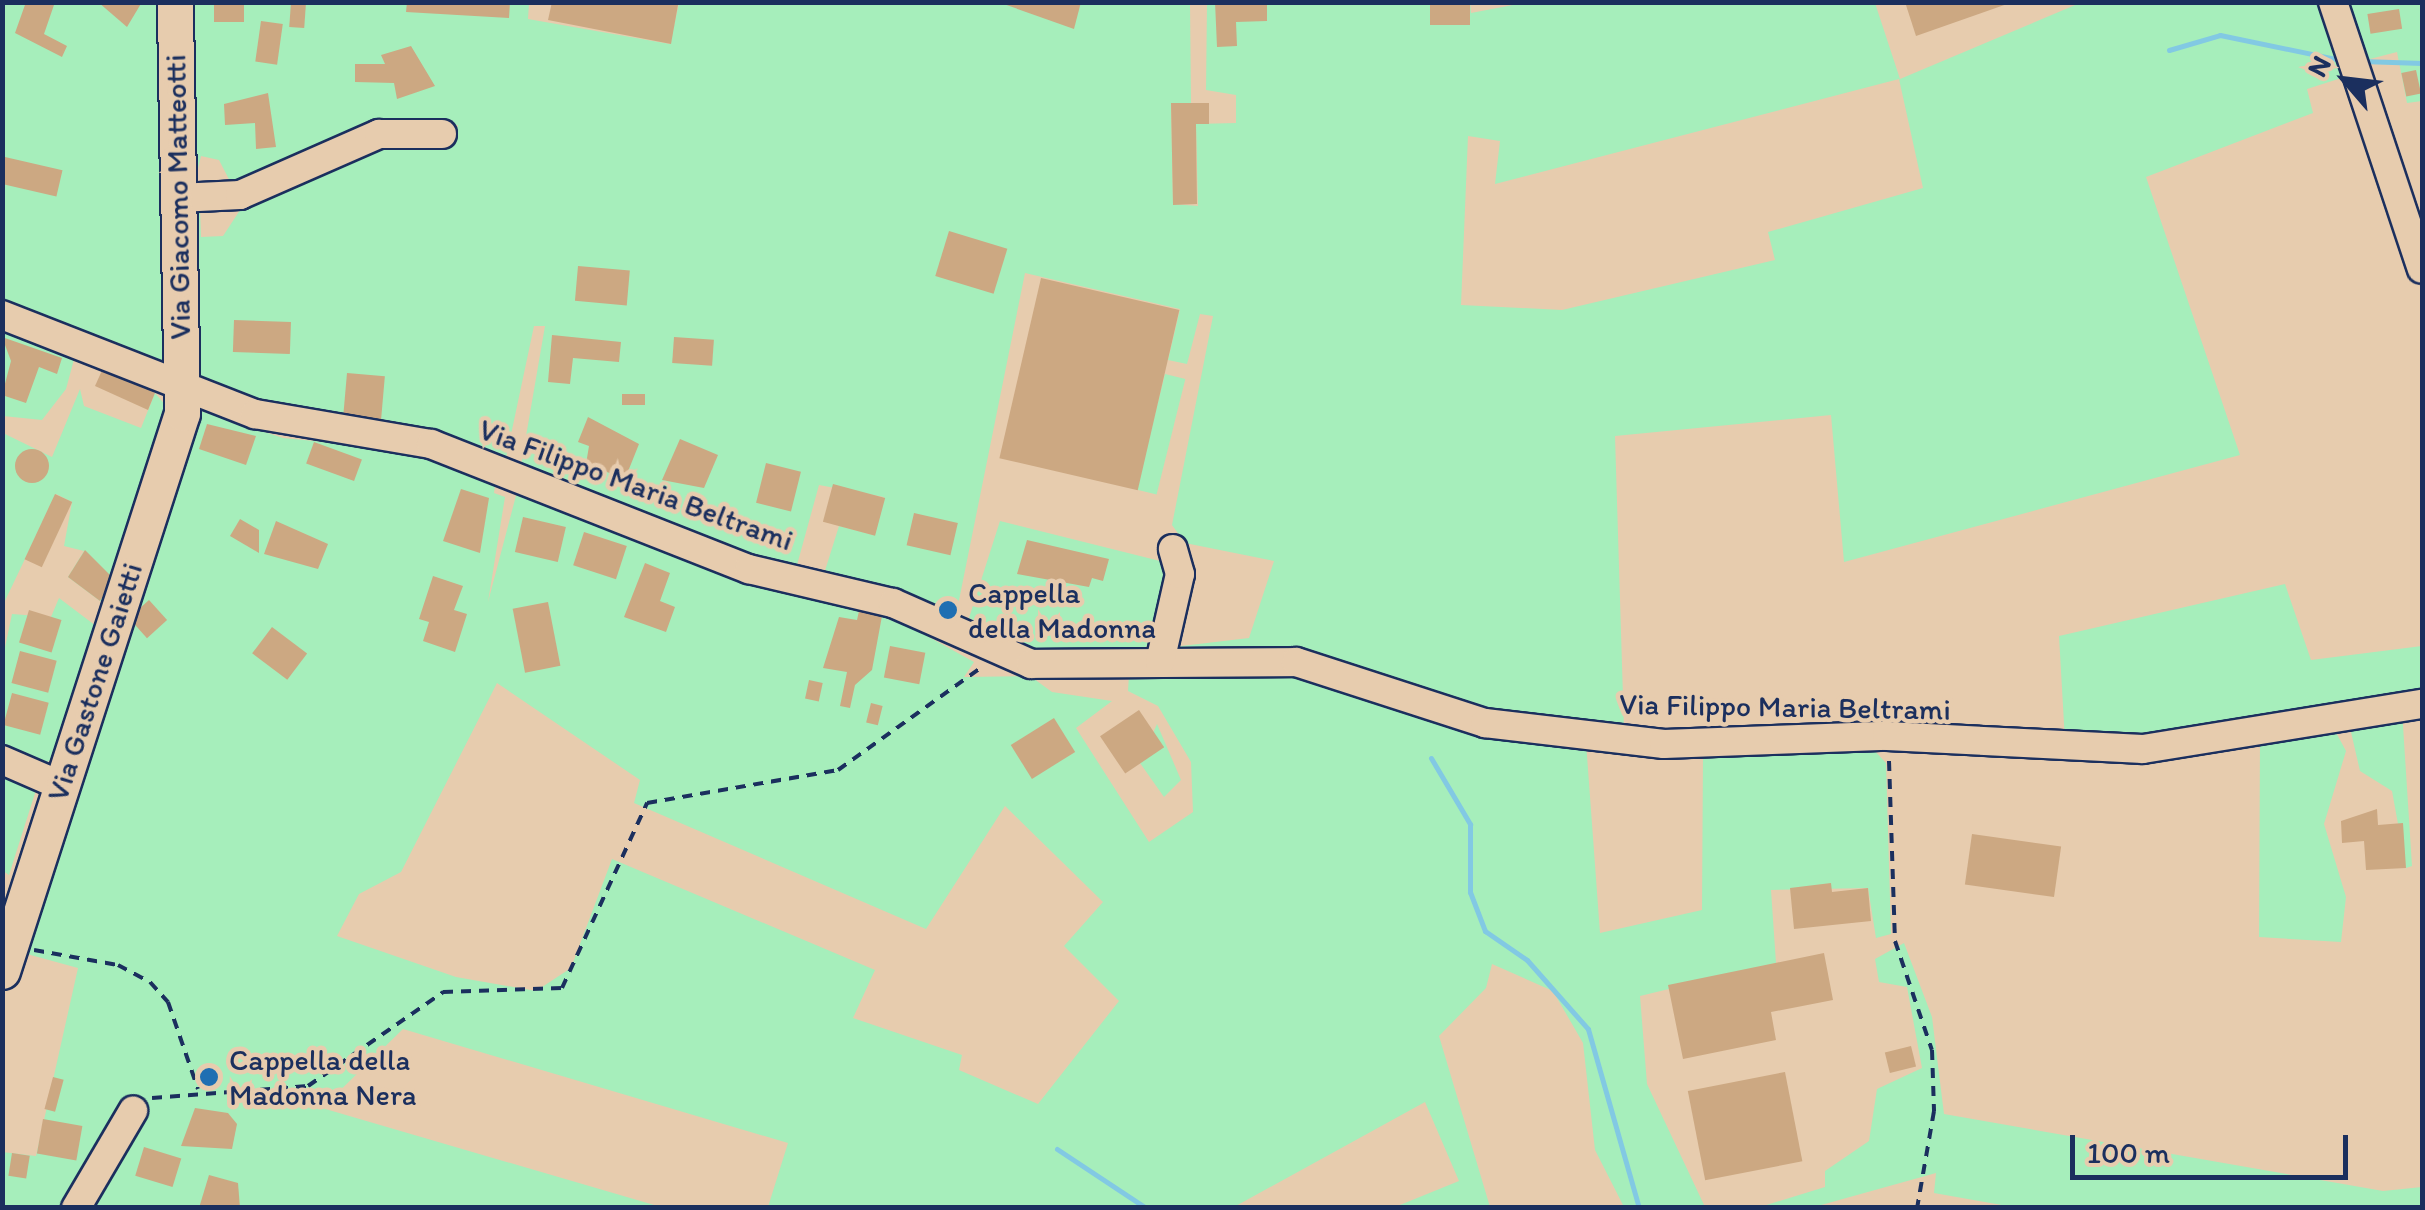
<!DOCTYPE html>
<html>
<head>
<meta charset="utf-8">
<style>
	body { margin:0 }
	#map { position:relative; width:2425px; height:1210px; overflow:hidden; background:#e7ccae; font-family:Itim,sans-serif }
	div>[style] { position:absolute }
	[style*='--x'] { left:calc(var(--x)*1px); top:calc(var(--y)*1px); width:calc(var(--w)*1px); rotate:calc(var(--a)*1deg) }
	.green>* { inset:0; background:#a6eebb; transform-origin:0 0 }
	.stream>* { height:5px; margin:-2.5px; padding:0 2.5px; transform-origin:2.5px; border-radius:2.5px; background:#82c9e3 }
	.building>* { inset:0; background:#cca882; transform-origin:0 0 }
	.round { border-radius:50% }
	.path>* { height:4px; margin-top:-2px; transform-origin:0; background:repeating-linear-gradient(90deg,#1b2f5e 0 10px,transparent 0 18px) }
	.roads { filter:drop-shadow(2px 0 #1b2f5e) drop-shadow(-2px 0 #1b2f5e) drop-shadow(0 2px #1b2f5e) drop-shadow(0 -2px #1b2f5e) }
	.minor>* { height:28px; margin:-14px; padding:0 14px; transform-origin:14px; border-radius:14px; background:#e7ccae }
	.major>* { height:35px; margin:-17.5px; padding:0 17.5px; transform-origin:17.5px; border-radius:17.5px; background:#e7ccae }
	.dots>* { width:28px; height:28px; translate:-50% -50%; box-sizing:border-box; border:5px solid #e7ccae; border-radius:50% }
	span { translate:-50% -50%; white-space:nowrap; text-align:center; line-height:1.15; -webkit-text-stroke:9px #e7ccae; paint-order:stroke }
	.street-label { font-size:30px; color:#1b2f5e }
	.poi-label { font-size:30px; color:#1b2f5e }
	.left { translate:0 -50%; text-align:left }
	.frame { position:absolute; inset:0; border:5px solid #1b2f5e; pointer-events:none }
	.north { position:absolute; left:2295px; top:30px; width:100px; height:100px; -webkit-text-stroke:8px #e7ccae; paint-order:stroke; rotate:298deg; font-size:28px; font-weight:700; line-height:40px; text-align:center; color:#1b2f5e }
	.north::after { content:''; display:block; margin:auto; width:35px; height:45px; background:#1b2f5e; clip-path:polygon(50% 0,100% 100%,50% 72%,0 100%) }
	.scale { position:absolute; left:2070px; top:1135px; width:278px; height:45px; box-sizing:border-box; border:5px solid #1b2f5e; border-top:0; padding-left:12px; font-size:30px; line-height:35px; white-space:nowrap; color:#1b2f5e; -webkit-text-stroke:8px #e7ccae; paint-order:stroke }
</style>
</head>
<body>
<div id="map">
	<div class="green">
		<i style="clip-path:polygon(evenodd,1470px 2px,1471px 13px,1529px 2px,1875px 3px,1900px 79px,2080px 3px,2327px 3px,2357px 73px,2307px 89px,2313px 113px,2146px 177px,2240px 455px,1844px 562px,1831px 415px,1615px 436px,1624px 730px,1466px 711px,1180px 654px,1173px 647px,1249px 638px,1274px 561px,1185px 543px,1172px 525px,1213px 316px,1200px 314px,1187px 364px,1168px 360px,1180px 309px,1025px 273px,955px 620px,823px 577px,839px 526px,874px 535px,884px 497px,819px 485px,797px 565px,707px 545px,520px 471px,545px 326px,534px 326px,505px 463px,191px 388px,192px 210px,200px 210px,201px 237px,223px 236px,244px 204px,369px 147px,451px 145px,458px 125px,404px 124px,234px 189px,219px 160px,201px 156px,193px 189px,188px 3px,529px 3px,528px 19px,670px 44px,679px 3px,1190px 3px,1191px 103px,1171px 104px,1173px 204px,1198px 206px,1196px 124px,1236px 123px,1236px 95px,1206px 90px,1207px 3px,1470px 2px,1899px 79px,1923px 188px,1768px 232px,1775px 260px,1562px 310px,1461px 305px,1468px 136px,1500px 141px,1495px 184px,1899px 79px)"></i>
		<i style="clip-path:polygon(3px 3px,166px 3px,169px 376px,3px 305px)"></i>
		<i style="clip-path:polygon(2340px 3px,2422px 3px,2422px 101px,2407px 103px,2397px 52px,2366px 60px)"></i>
		<i style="clip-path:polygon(2px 325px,76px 352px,66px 389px,42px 420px,3px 416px)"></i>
		<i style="left:1165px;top:374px;width:21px;height:119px;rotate:14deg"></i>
		<i style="clip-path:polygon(80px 389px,84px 406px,141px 428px,155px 393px,167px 407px,108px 607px,68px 577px,84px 551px,64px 546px,72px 502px,56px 494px,3px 605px,3px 433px,52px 457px)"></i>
		<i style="clip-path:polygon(evenodd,189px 407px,283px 438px,400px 449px,496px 479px,494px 493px,505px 497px,488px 602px,518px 488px,713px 570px,875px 607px,974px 662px,964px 677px,1030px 676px,1052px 692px,1112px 701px,1076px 728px,1149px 842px,1193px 812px,1191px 762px,1158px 706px,1128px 691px,1129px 675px,1294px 669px,1586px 742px,1600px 933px,1702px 910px,1703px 754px,1872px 748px,1886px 763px,1891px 934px,1876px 938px,1868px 888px,1771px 890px,1776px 963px,1640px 996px,1647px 1084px,1705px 1207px,1624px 1207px,1595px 1150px,1583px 1043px,1553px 991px,1492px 964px,1486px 988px,1439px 1036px,1490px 1207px,1395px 1207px,1459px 1181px,1425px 1102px,1234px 1207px,768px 1207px,788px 1143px,403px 1029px,322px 1108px,661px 1207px,3px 1207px,2px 1152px,36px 1156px,78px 968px,16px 951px,189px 407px,497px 683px,640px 780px,634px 803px,926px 929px,1005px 806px,1103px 902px,1064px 946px,1119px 1001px,1038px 1104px,959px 1070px,962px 1055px,853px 1018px,875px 970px,612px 859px,571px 968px,536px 991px,456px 977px,337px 936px,359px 894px,401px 872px,497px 683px)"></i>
		<i style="clip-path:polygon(1000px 521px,1168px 563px,1150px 643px,1139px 653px,1029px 658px,979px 637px,983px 624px,969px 618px)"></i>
		<i style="clip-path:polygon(2285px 584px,2311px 660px,2422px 646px,2422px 699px,2197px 739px,2065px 741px,2059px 636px)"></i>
		<i style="clip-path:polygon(59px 598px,100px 629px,60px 754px,44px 764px,3px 745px,3px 657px,12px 614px,51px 617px)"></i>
		<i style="clip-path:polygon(2402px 710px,2412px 866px,2406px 868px,2392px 791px,2360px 771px,2351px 732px,2356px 718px)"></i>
		<i style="clip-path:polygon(1157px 724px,1181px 780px,1164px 797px,1140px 763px)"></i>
		<i style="clip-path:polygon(2333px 727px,2346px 751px,2324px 824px,2346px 897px,2341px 942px,2259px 937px,2260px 741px)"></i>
		<i style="clip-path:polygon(2px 775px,36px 790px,9px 875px,3px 871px)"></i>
		<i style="clip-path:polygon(1904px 943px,1932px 1017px,1944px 1114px,2383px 1191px,2422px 1187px,2422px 1207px,2013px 1207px,1934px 1193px,1936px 1173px,1814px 1207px,1760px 1207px,1825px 1187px,1825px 1171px,1869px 1141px,1877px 1089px,1922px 1068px,1907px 987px,1879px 982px,1875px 959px)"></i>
	</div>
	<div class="stream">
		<i style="--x:2169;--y:50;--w:53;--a:-16.4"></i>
		<i style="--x:2220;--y:35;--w:124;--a:11.7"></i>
		<i style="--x:2362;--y:61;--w:60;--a:1.9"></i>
		<i style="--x:1431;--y:758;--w:77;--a:59.4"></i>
		<i style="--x:1470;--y:824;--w:68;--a:90"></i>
		<i style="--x:1470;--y:892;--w:42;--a:69"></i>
		<i style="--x:1485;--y:931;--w:51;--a:34.6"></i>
		<i style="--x:1527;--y:960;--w:92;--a:48.5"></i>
		<i style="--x:1588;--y:1029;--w:186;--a:74.1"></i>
		<i style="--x:1057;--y:1149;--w:107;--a:33.5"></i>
	</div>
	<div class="building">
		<i style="clip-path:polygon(26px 2px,55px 2px,44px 34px,67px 46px,62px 57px,15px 33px)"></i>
		<i style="clip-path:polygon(98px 2px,142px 2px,127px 27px)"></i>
		<i style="left:214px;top:2px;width:30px;height:20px"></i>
		<i style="left:291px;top:2px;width:15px;height:25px;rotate:4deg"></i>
		<i style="clip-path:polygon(407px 2px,510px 2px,509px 18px,406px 12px)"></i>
		<i style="clip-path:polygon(552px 2px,669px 2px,678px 5px,671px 44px,548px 20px)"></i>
		<i style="clip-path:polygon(998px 2px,1081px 2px,1074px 29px)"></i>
		<i style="clip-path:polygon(1215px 2px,1267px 2px,1267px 21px,1236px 22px,1237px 46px,1217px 47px)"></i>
		<i style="left:1430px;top:2px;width:40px;height:23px"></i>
		<i style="clip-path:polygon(1905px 2px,2010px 2px,2010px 3px,1916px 36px)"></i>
		<i style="left:2399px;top:9px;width:20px;height:32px;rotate:81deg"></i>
		<i style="left:261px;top:21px;width:22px;height:41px;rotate:8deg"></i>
		<i style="clip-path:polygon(411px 46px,435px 86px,397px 99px,394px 83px,355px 82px,355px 64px,385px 64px,381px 55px)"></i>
		<i style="left:2416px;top:70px;width:24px;height:15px;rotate:78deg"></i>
		<i style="clip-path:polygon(268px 93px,276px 147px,256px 149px,255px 123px,225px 125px,224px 104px)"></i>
		<i style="clip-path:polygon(1171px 103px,1209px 103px,1209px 124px,1196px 124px,1197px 204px,1173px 205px)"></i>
		<i style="left:5px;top:157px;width:59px;height:27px;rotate:13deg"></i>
		<i style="left:949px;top:231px;width:61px;height:47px;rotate:17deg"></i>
		<i style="left:578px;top:266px;width:52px;height:35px;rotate:5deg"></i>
		<i style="left:1041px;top:278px;width:142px;height:185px;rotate:13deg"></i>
		<i style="left:234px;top:320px;width:57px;height:32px;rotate:2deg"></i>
		<i style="clip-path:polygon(552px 335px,621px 342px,619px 362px,573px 358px,570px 384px,548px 382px)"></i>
		<i style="clip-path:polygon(2px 337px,62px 358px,57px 374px,39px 367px,26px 403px,2px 395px,11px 361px)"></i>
		<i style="left:674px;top:337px;width:40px;height:26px;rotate:4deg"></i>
		<i style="clip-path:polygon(104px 366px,155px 393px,148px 410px,95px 386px)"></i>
		<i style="left:347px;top:373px;width:38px;height:48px;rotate:5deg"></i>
		<i style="left:622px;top:394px;width:23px;height:11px"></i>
		<i style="clip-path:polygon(588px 417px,639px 444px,625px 479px,586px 464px,589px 446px,578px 442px)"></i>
		<i style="clip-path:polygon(207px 424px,256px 436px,246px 465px,199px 449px)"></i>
		<i style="clip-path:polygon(680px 439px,718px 455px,704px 488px,662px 480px)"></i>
		<i style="left:314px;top:442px;width:51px;height:23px;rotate:20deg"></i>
		<i class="round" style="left:15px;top:449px;width:34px;height:34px"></i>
		<i style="left:766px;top:463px;width:36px;height:41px;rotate:14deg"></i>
		<i style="left:833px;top:484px;width:54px;height:39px;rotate:15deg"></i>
		<i style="clip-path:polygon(461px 489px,489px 498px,480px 553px,443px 541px)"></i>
		<i style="left:55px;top:494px;width:19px;height:72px;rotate:25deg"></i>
		<i style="left:914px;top:513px;width:45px;height:33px;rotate:13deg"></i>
		<i style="left:523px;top:517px;width:44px;height:36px;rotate:13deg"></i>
		<i style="clip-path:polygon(240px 519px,259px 530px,259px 553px,230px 536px)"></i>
		<i style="clip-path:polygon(276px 521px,328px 544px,318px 569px,264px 554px)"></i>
		<i style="left:584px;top:532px;width:45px;height:35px;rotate:18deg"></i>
		<i style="clip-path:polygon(1027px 540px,1109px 559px,1103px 581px,1092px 578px,1089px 587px,1017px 574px)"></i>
		<i style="clip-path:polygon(85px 550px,114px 579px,100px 601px,68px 577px)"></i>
		<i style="clip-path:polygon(645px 563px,670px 573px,660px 601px,675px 607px,666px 632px,624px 617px)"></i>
		<i style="clip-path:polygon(433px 576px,463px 586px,454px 610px,467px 614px,455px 652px,423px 641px,429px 622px,419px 619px)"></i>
		<i style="left:149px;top:600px;width:27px;height:27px;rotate:48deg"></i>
		<i style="left:548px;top:602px;width:65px;height:36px;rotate:79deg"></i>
		<i style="left:29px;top:610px;width:34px;height:34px;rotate:17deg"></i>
		<i style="clip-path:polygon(859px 611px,882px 616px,872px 670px,855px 685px,850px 708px,840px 706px,847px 672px,823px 668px,839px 617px,857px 620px)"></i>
		<i style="left:272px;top:627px;width:44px;height:33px;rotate:37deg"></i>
		<i style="left:890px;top:646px;width:36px;height:32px;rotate:11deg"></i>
		<i style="left:20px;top:651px;width:38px;height:33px;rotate:15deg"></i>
		<i style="left:809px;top:680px;width:14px;height:19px;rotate:12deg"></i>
		<i style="left:12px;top:693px;width:38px;height:33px;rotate:15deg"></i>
		<i style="left:871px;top:703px;width:12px;height:20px;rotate:14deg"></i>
		<i style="left:1139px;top:710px;width:45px;height:47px;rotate:56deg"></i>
		<i style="left:1054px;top:718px;width:40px;height:51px;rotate:58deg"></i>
		<i style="clip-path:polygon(2377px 809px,2378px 825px,2403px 823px,2406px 868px,2366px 870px,2364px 841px,2342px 843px,2341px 821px)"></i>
		<i style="left:1972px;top:834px;width:90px;height:51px;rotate:8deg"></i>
		<i style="clip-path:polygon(1831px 883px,1832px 892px,1868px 888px,1871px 921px,1794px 929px,1790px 888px)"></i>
		<i style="clip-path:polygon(1824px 953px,1833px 1000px,1771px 1012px,1776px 1040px,1683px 1059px,1668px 985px)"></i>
		<i style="left:1911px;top:1046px;width:21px;height:27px;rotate:76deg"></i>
		<i style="left:1785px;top:1072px;width:91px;height:99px;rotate:79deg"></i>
		<i style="left:53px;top:1077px;width:11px;height:33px;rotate:15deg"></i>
		<i style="clip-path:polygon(195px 1108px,228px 1113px,237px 1124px,232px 1149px,181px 1146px)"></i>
		<i style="left:43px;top:1119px;width:40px;height:35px;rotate:10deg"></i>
		<i style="left:144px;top:1147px;width:39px;height:30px;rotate:17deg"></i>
		<i style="left:12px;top:1153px;width:18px;height:23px;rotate:9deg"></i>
		<i style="clip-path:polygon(209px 1175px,238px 1183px,240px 1208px,199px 1208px)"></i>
	</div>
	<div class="path">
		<i style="--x:1889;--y:761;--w:180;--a:88.1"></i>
		<i style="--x:1895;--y:941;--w:115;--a:71.3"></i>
		<i style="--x:1932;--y:1050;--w:61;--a:88.1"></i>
		<i style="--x:1934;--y:1111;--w:98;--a:99.9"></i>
		<i style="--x:34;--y:950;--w:85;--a:10.1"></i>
		<i style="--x:118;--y:965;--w:36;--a:28"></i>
		<i style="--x:150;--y:982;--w:27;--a:48"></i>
		<i style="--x:168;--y:1002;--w:92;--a:71"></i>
		<i style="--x:152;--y:1098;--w:156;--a:-4.4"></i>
		<i style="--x:308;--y:1086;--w:165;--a:-34.8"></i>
		<i style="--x:443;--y:992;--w:119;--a:-1.9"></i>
		<i style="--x:562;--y:988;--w:204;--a:-65.3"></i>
		<i style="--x:647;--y:803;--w:194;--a:-9.8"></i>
		<i style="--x:838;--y:770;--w:178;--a:-35.6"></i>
	</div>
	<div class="roads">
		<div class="minor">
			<i style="--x:2333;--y:2;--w:281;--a:71.6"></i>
			<i style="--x:178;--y:198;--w:62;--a:-2.8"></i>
			<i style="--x:240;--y:195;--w:152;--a:-23.7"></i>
			<i style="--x:379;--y:134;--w:63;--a:0"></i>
			<i style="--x:2;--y:315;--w:272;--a:21.4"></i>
			<i style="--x:255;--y:414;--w:179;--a:9.7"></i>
			<i style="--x:431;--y:444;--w:342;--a:21.5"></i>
			<i style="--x:749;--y:569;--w:148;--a:13.3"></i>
			<i style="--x:893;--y:603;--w:151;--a:23.8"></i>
			<i style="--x:1031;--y:664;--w:265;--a:-0.4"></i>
			<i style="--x:1296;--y:662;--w:199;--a:17.9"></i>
			<i style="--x:1485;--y:723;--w:180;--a:6.7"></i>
			<i style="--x:1664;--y:744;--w:223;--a:-2.1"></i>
			<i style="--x:1887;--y:736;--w:256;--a:2.9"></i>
			<i style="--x:2143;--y:749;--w:283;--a:-9.2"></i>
			<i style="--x:1160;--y:662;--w:90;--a:-77.2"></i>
			<i style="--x:1180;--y:574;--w:26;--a:-106"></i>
			<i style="--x:2;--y:760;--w:65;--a:23.4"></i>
			<i style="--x:76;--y:1208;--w:113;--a:-59.6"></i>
		</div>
		<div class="major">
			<i style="--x:2;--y:971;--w:586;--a:-72.12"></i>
			<i style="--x:182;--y:413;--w:411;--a:-91"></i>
		</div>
	</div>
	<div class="dots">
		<i style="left:948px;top:610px;background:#1f6fb2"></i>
		<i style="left:209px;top:1077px;background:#1f6fb2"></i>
	</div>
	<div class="street-label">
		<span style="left:178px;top:197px;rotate:-91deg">Via Giacomo Matteotti</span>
		<span style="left:636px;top:485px;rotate:20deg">Via Filippo Maria Beltrami</span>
		<span style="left:95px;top:682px;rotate:-72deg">Via Gastone Gaietti</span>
		<span style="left:1785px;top:707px;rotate:1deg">Via Filippo Maria Beltrami</span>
	</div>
	<div class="poi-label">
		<span class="left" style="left:968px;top:610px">Cappella<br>della Madonna</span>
		<span class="left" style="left:229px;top:1077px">Cappella della<br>Madonna Nera</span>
	</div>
	<div class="frame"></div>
	<div class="north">N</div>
	<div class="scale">100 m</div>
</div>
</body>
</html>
